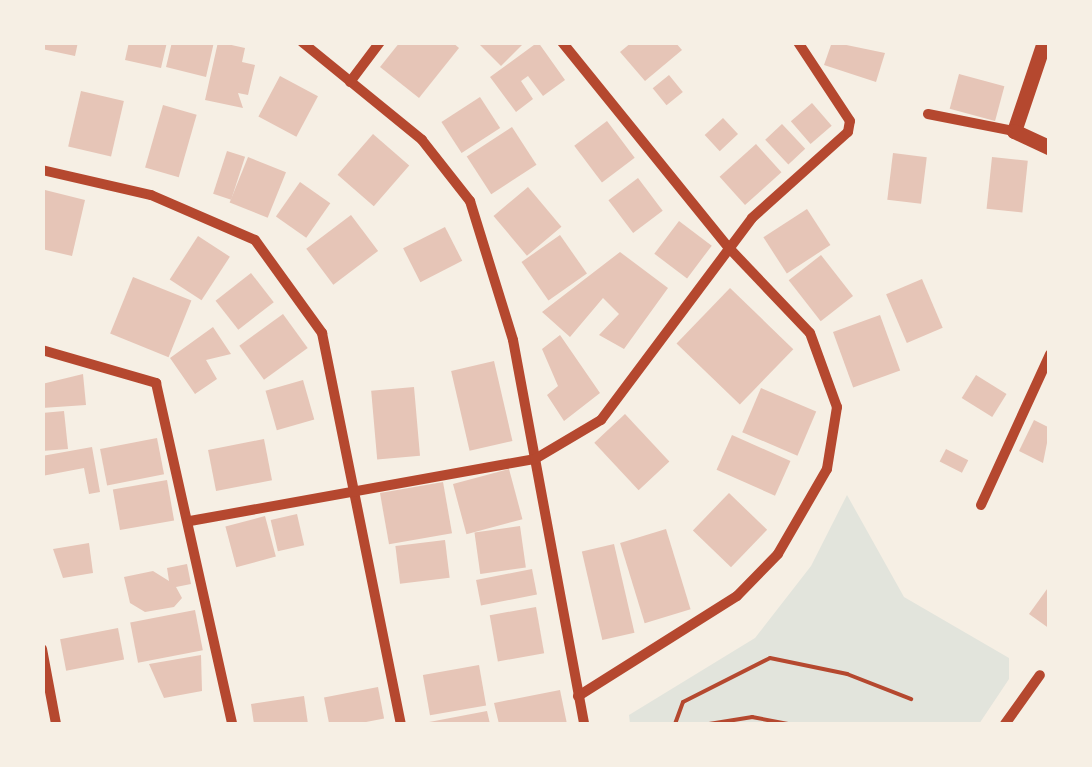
<!DOCTYPE html>
<html>
<head>
<meta charset="utf-8">
<style>
	body { margin:0 }
	#map { position:relative; width:1092px; height:767px; overflow:hidden; background:#f6efe4; font-family:Raleway,sans-serif }
	div>[style] { position:absolute }
	[style*='--x'] { left:calc(var(--x)*1px); top:calc(var(--y)*1px); width:calc(var(--w)*1px); rotate:calc(var(--a)*1deg) }
	.green>* { inset:0; background:#e2e4dc }
	.building>* { inset:0; background:#e6c5b7; transform-origin:0 0 }
	.path>* { height:4px; margin:-2px; padding:0 2px; transform-origin:2px; border-radius:2px; background:#b5482f }
	.minor>* { height:10px; margin:-5px; padding:0 5px; transform-origin:5px; border-radius:5px; background:#b5482f }
	.tertiary>* { height:15px; margin:-7.5px; padding:0 7.5px; transform-origin:7.5px; border-radius:7.5px; background:#b5482f }
	span { translate:-50% -50%; white-space:nowrap; text-align:center; line-height:1.15; -webkit-text-stroke:9px #f6efe4; paint-order:stroke }
	.frame { position:absolute; inset:0; border:45px solid #f6efe4; pointer-events:none }
</style>
</head>
<body>
<div id="map">
	<div class="green">
		<i style="clip-path:polygon(847px 495px,904px 597px,1009px 658px,1009px 679px,979px 724px,630px 724px,629px 715px,755px 638px,811px 566px)"></i>
	</div>
	<div class="building">
		<i style="clip-path:polygon(42px 42px,78px 42px,75px 56px,42px 49px)"></i>
		<i style="clip-path:polygon(129px 42px,167px 42px,161px 68px,125px 60px)"></i>
		<i style="clip-path:polygon(172px 42px,214px 42px,206px 77px,166px 67px)"></i>
		<i style="clip-path:polygon(218px 42px,245px 48px,242px 62px,255px 65px,248px 95px,238px 93px,243px 108px,205px 100px)"></i>
		<i style="clip-path:polygon(400px 42px,452px 42px,459px 48px,419px 98px,380px 67px)"></i>
		<i style="clip-path:polygon(477px 42px,525px 42px,501px 66px)"></i>
		<i style="clip-path:polygon(538px 42px,565px 80px,543px 96px,528px 76px,521px 81px,533px 99px,516px 112px,490px 77px)"></i>
		<i style="clip-path:polygon(632px 42px,675px 42px,682px 50px,645px 81px,620px 52px)"></i>
		<i style="clip-path:polygon(832px 42px,885px 53px,876px 82px,824px 65px)"></i>
		<i style="left:959px;top:74px;width:47px;height:36px;rotate:15deg"></i>
		<i style="left:669px;top:75px;width:22px;height:21px;rotate:51deg"></i>
		<i style="left:280px;top:76px;width:43px;height:46px;rotate:28deg"></i>
		<i style="left:81px;top:91px;width:44px;height:57px;rotate:13deg"></i>
		<i style="left:480px;top:97px;width:37px;height:46px;rotate:57deg"></i>
		<i style="left:812px;top:103px;width:30px;height:28px;rotate:49deg"></i>
		<i style="left:163px;top:105px;width:35px;height:65px;rotate:16deg"></i>
		<i style="left:723px;top:118px;width:22px;height:25px;rotate:47deg"></i>
		<i style="left:607px;top:121px;width:46px;height:41px;rotate:53deg"></i>
		<i style="left:782px;top:124px;width:34px;height:23px;rotate:47deg"></i>
		<i style="left:512px;top:127px;width:45px;height:54px;rotate:57deg"></i>
		<i style="left:373px;top:134px;width:48px;height:54px;rotate:41deg"></i>
		<i style="left:756px;top:144px;width:38px;height:49px;rotate:48deg"></i>
		<i style="left:227px;top:151px;width:19px;height:45px;rotate:18deg"></i>
		<i style="left:893px;top:153px;width:34px;height:47px;rotate:7deg"></i>
		<i style="left:248px;top:157px;width:41px;height:49px;rotate:22deg"></i>
		<i style="left:992px;top:157px;width:36px;height:52px;rotate:6deg"></i>
		<i style="left:638px;top:178px;width:41px;height:37px;rotate:53deg"></i>
		<i style="left:300px;top:182px;width:37px;height:42px;rotate:35deg"></i>
		<i style="left:528px;top:187px;width:52px;height:45px;rotate:50deg"></i>
		<i style="clip-path:polygon(45px 190px,85px 200px,72px 256px,42px 249px)"></i>
		<i style="left:807px;top:209px;width:43px;height:52px;rotate:57deg"></i>
		<i style="left:351px;top:215px;width:45px;height:56px;rotate:53deg"></i>
		<i style="left:679px;top:221px;width:41px;height:41px;rotate:37deg"></i>
		<i style="left:445px;top:227px;width:38px;height:47px;rotate:63deg"></i>
		<i style="left:560px;top:235px;width:47px;height:47px;rotate:55deg"></i>
		<i style="left:198px;top:236px;width:38px;height:52px;rotate:33deg"></i>
		<i style="clip-path:polygon(620px 252px,668px 288px,624px 349px,599px 335px,619px 314px,603px 298px,570px 337px,542px 312px)"></i>
		<i style="left:821px;top:255px;width:52px;height:41px;rotate:52deg"></i>
		<i style="left:251px;top:273px;width:37px;height:45px;rotate:52deg"></i>
		<i style="left:133px;top:277px;width:63px;height:61px;rotate:22deg"></i>
		<i style="left:922px;top:279px;width:53px;height:39px;rotate:67deg"></i>
		<i style="left:730px;top:288px;width:88px;height:77px;rotate:44deg"></i>
		<i style="left:283px;top:314px;width:42px;height:54px;rotate:54deg"></i>
		<i style="left:880px;top:315px;width:59px;height:50px;rotate:70deg"></i>
		<i style="clip-path:polygon(213px 327px,231px 354px,206px 360px,217px 379px,195px 394px,170px 358px)"></i>
		<i style="clip-path:polygon(560px 335px,600px 393px,564px 421px,547px 395px,558px 386px,542px 349px)"></i>
		<i style="left:494px;top:361px;width:82px;height:44px;rotate:77deg"></i>
		<i style="clip-path:polygon(83px 374px,86px 405px,42px 408px,42px 384px)"></i>
		<i style="left:976px;top:375px;width:36px;height:27px;rotate:32deg"></i>
		<i style="left:303px;top:380px;width:41px;height:39px;rotate:74deg"></i>
		<i style="left:414px;top:387px;width:69px;height:43px;rotate:85deg"></i>
		<i style="left:761px;top:388px;width:60px;height:48px;rotate:23deg"></i>
		<i style="clip-path:polygon(64px 411px,68px 449px,42px 451px,42px 413px)"></i>
		<i style="left:625px;top:414px;width:65px;height:42px;rotate:47deg"></i>
		<i style="clip-path:polygon(1034px 420px,1050px 428px,1043px 463px,1019px 451px)"></i>
		<i style="left:732px;top:435px;width:64px;height:38px;rotate:24deg"></i>
		<i style="left:157px;top:438px;width:37px;height:58px;rotate:79deg"></i>
		<i style="left:264px;top:439px;width:42px;height:57px;rotate:79deg"></i>
		<i style="clip-path:polygon(92px 447px,100px 492px,89px 494px,84px 468px,42px 476px,42px 456px)"></i>
		<i style="left:946px;top:449px;width:25px;height:14px;rotate:27deg"></i>
		<i style="left:509px;top:469px;width:52px;height:58px;rotate:75deg"></i>
		<i style="left:167px;top:480px;width:41px;height:55px;rotate:80deg"></i>
		<i style="left:443px;top:482px;width:52px;height:64px;rotate:80deg"></i>
		<i style="left:729px;top:493px;width:53px;height:52px;rotate:44deg"></i>
		<i style="left:297px;top:514px;width:32px;height:27px;rotate:77deg"></i>
		<i style="left:265px;top:516px;width:42px;height:41px;rotate:75deg"></i>
		<i style="left:520px;top:526px;width:42px;height:46px;rotate:82deg"></i>
		<i style="left:666px;top:529px;width:84px;height:48px;rotate:73deg"></i>
		<i style="left:445px;top:540px;width:38px;height:50px;rotate:83deg"></i>
		<i style="clip-path:polygon(89px 543px,93px 573px,63px 578px,53px 549px)"></i>
		<i style="left:614px;top:544px;width:91px;height:33px;rotate:77deg"></i>
		<i style="clip-path:polygon(187px 564px,191px 584px,176px 587px,182px 598px,174px 607px,145px 612px,130px 603px,124px 577px,153px 571px,169px 581px,167px 568px)"></i>
		<i style="left:532px;top:569px;width:26px;height:57px;rotate:79deg"></i>
		<i style="clip-path:polygon(1050px 585px,1050px 629px,1029px 614px)"></i>
		<i style="left:536px;top:607px;width:47px;height:47px;rotate:80deg"></i>
		<i style="left:195px;top:610px;width:41px;height:66px;rotate:79deg"></i>
		<i style="left:118px;top:628px;width:32px;height:59px;rotate:79deg"></i>
		<i style="clip-path:polygon(201px 655px,202px 691px,164px 698px,149px 664px)"></i>
		<i style="left:479px;top:665px;width:41px;height:57px;rotate:80deg"></i>
		<i style="left:378px;top:687px;width:32px;height:55px;rotate:79deg"></i>
		<i style="clip-path:polygon(560px 690px,567px 724px,499px 724px,494px 703px)"></i>
		<i style="clip-path:polygon(304px 696px,308px 724px,254px 724px,251px 704px)"></i>
		<i style="clip-path:polygon(487px 711px,490px 724px,424px 724px,424px 723px)"></i>
	</div>
	<div class="path">
		<i style="--x:675;--y:724;--w:23;--a:-70"></i>
		<i style="--x:683;--y:702;--w:97;--a:-26.8"></i>
		<i style="--x:770;--y:658;--w:79;--a:11.7"></i>
		<i style="--x:847;--y:674;--w:69;--a:21.3"></i>
		<i style="--x:709;--y:724;--w:44;--a:-9.2"></i>
		<i style="--x:752;--y:717;--w:38;--a:11"></i>
	</div>
	<div class="minor">
		<i style="--x:302;--y:42;--w:155;--a:39.2"></i>
		<i style="--x:422;--y:140;--w:78;--a:51.8"></i>
		<i style="--x:470;--y:201;--w:145;--a:72.8"></i>
		<i style="--x:513;--y:340;--w:391;--a:79.5"></i>
		<i style="--x:562;--y:42;--w:265;--a:51"></i>
		<i style="--x:729;--y:248;--w:117;--a:46.4"></i>
		<i style="--x:810;--y:333;--w:79;--a:70"></i>
		<i style="--x:837;--y:407;--w:63;--a:99.2"></i>
		<i style="--x:827;--y:469;--w:98;--a:120"></i>
		<i style="--x:778;--y:554;--w:59;--a:134.3"></i>
		<i style="--x:737;--y:596;--w:188;--a:147.8"></i>
		<i style="--x:350;--y:82;--w:50;--a:-53.1"></i>
		<i style="--x:928;--y:114;--w:88;--a:11.2"></i>
		<i style="--x:42;--y:170;--w:112;--a:12.9"></i>
		<i style="--x:151;--y:195;--w:113;--a:23.4"></i>
		<i style="--x:255;--y:240;--w:115;--a:54.2"></i>
		<i style="--x:322;--y:333;--w:399;--a:78.6"></i>
		<i style="--x:42;--y:350;--w:119;--a:16.1"></i>
		<i style="--x:156;--y:383;--w:349;--a:77.4"></i>
		<i style="--x:981;--y:505;--w:166;--a:-65.4"></i>
		<i style="--x:190;--y:521;--w:351;--a:-10.2"></i>
		<i style="--x:535;--y:459;--w:77;--a:-30.6"></i>
		<i style="--x:601;--y:420;--w:252;--a:-53.2"></i>
		<i style="--x:752;--y:218;--w:129;--a:-41.9"></i>
		<i style="--x:848;--y:132;--w:11;--a:-80"></i>
		<i style="--x:850;--y:121;--w:95;--a:-123.4"></i>
		<i style="--x:42;--y:649;--w:76;--a:79.4"></i>
		<i style="--x:1005;--y:724;--w:60;--a:-54.5"></i>
	</div>
	<div class="tertiary">
		<i style="--x:1044;--y:42;--w:94;--a:108.6"></i>
		<i style="--x:1014;--y:131;--w:40;--a:25"></i>
	</div>
	<div class="frame"></div>
</div>
</body>
</html>
